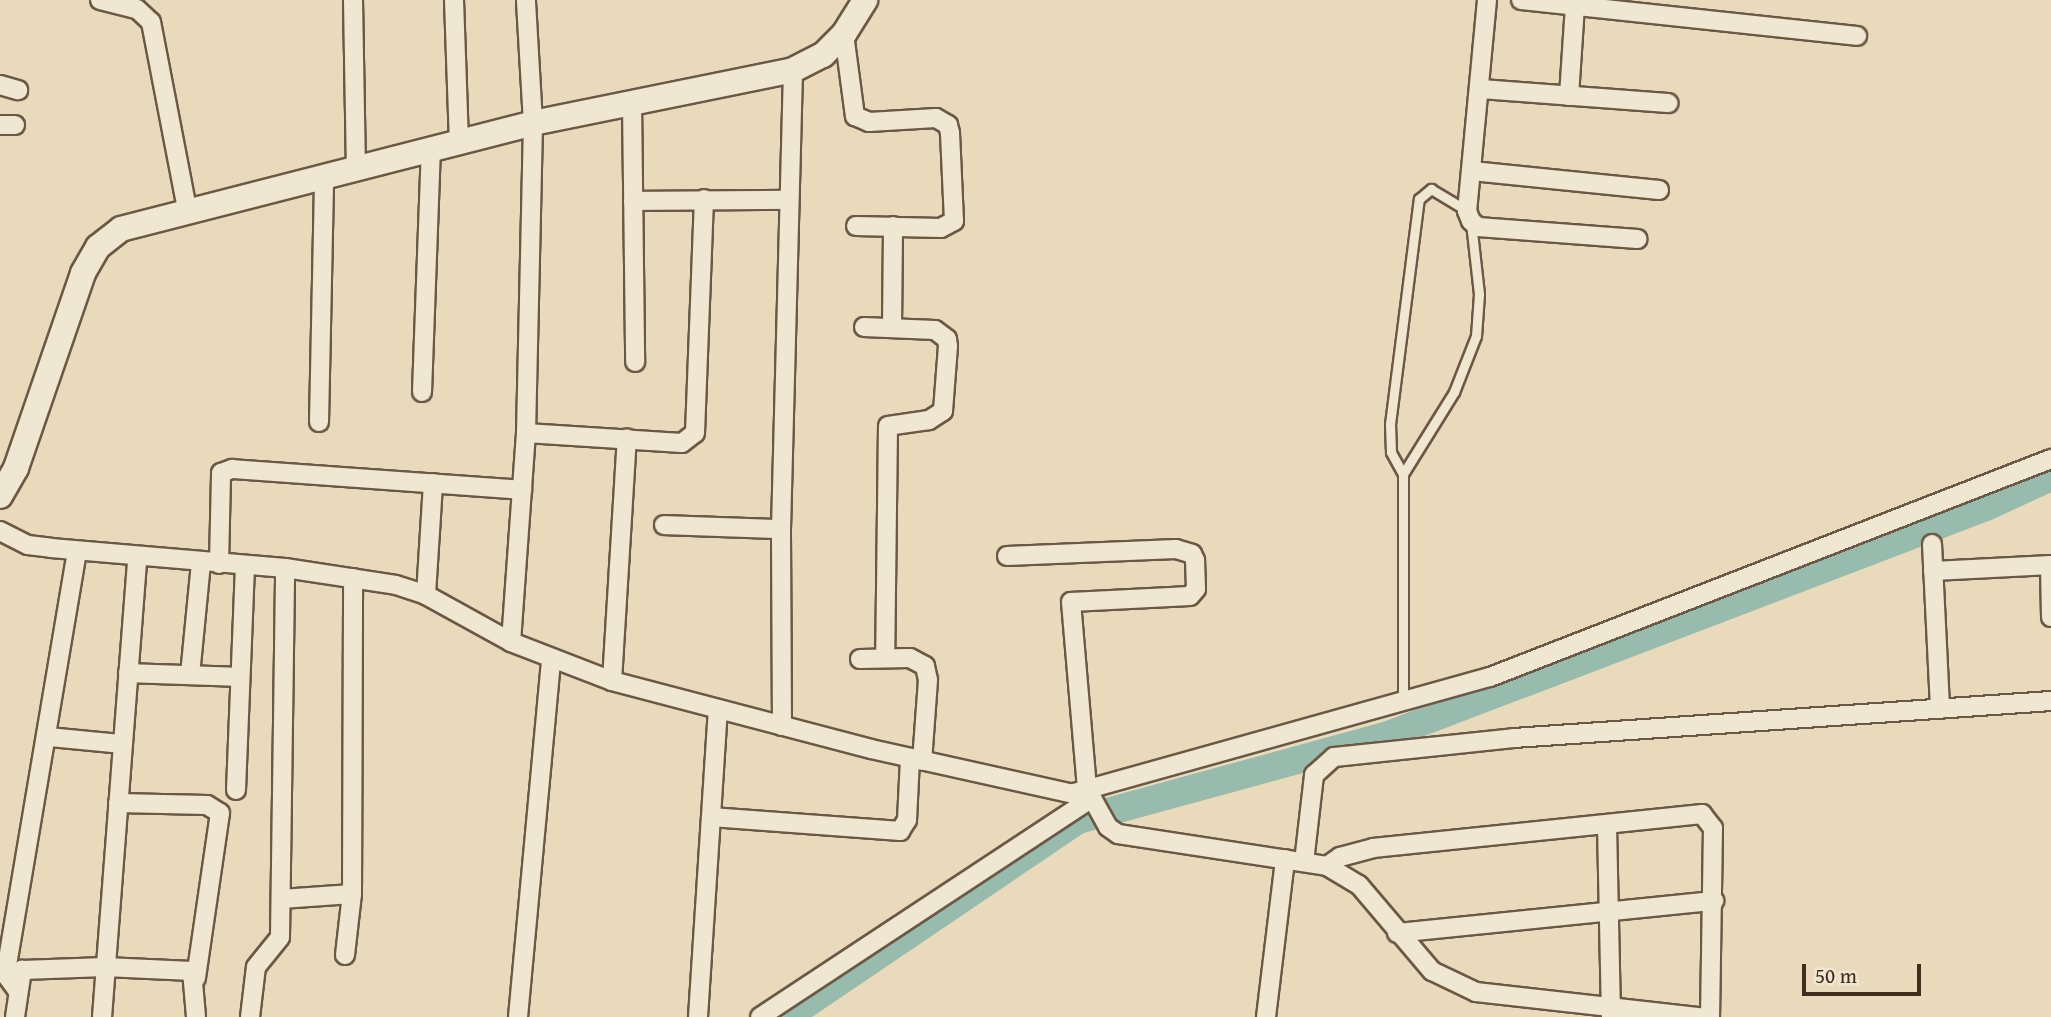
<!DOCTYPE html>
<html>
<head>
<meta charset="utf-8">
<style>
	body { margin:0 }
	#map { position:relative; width:2051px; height:1017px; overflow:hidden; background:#e8daba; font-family:"Gentium Book Plus",serif }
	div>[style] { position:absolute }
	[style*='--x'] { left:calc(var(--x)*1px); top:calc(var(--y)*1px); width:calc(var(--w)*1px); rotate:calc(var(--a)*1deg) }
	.river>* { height:28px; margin:-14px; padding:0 14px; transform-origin:14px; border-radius:14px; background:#97bbad }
	.roads { filter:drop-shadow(2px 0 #6b5845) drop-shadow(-2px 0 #6b5845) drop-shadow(0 2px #6b5845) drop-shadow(0 -2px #6b5845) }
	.service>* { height:9px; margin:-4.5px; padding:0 4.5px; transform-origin:4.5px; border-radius:4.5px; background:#f0e7d2 }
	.minor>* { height:18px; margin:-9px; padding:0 9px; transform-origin:9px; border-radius:9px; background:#f0e7d2 }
	.secondary>* { height:24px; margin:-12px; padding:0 12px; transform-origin:12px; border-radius:12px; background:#f0e7d2 }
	span { translate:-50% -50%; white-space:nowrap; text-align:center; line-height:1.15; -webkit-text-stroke:6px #f0e7d2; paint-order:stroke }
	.scale { position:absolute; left:1802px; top:964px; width:119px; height:32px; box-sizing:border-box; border:4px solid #412d1e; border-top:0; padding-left:9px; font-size:21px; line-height:24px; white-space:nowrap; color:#412d1e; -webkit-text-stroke:5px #f0e7d2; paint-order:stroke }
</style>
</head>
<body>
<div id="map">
	<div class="river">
		<i style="--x:787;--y:1017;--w:351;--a:-34.1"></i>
		<i style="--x:1078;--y:820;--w:321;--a:-15.3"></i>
		<i style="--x:1388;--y:735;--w:640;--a:-20.87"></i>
		<i style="--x:1986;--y:507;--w:72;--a:-24.8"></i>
	</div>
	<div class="roads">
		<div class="service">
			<i style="--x:1403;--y:474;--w:25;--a:-119"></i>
			<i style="--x:1391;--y:452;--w:28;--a:-92"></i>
			<i style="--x:1390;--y:424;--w:227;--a:-82.7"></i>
			<i style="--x:1419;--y:199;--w:16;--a:-40"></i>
			<i style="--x:1431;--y:189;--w:41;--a:31"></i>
			<i style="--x:1403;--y:702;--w:228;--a:-90"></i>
			<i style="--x:1403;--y:474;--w:97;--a:-58.1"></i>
			<i style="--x:1454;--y:392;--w:60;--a:-68.6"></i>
			<i style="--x:1476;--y:336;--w:42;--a:-85.9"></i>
			<i style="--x:1479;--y:294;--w:71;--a:-96.4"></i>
		</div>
		<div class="minor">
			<i style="--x:100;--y:0;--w:38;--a:14"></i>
			<i style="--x:137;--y:9;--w:19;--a:43"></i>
			<i style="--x:151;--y:22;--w:190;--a:79.1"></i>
			<i style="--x:353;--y:0;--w:170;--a:89"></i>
			<i style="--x:454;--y:0;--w:143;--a:88"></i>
			<i style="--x:1487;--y:0;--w:212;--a:95.4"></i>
			<i style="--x:1467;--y:211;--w:11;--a:68"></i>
			<i style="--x:1471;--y:221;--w:9;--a:41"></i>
			<i style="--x:1478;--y:227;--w:160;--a:4.3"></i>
			<i style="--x:1521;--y:0;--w:338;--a:6.1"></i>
			<i style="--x:844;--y:34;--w:83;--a:82.4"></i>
			<i style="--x:855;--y:116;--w:15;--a:23"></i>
			<i style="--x:869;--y:122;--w:67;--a:-3.4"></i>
			<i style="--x:936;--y:118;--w:14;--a:30"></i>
			<i style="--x:948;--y:125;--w:8;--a:76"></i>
			<i style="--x:950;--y:133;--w:88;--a:87.4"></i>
			<i style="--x:954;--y:221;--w:15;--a:152"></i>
			<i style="--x:941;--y:228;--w:85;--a:-178.7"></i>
			<i style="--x:0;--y:85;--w:19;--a:16"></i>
			<i style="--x:1480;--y:89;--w:189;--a:4.3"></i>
			<i style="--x:1569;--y:96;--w:90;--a:-86.2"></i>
			<i style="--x:632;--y:102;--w:260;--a:89.3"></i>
			<i style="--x:0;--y:125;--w:15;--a:0"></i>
			<i style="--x:1472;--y:171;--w:188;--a:5.8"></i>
			<i style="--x:633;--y:201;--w:156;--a:-0.4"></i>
			<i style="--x:864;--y:327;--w:71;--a:2.4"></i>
			<i style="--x:935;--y:330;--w:15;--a:37"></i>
			<i style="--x:947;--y:339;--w:7;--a:82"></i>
			<i style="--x:948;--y:346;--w:65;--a:94.4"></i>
			<i style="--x:943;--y:411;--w:17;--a:147"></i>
			<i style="--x:929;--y:420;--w:41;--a:171.7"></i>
			<i style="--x:888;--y:426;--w:232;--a:90.7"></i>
			<i style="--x:892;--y:327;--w:101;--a:-89.4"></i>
			<i style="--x:422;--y:392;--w:242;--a:-87.9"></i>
			<i style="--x:319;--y:422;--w:244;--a:-88.8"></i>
			<i style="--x:526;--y:433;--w:156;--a:3.7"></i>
			<i style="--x:682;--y:443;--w:16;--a:-38"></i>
			<i style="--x:695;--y:433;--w:234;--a:-87.8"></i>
			<i style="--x:664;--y:525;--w:117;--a:2"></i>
			<i style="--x:0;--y:531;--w:31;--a:27"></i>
			<i style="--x:28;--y:545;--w:23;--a:7"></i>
			<i style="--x:51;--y:548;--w:235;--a:4.9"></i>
			<i style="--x:285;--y:568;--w:112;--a:8.7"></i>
			<i style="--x:396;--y:585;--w:32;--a:18"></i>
			<i style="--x:426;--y:595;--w:97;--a:28.9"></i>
			<i style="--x:511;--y:642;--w:108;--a:21.1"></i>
			<i style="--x:612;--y:681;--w:268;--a:14.7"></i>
			<i style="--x:871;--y:749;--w:226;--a:12.5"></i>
			<i style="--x:1092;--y:798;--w:33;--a:61"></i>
			<i style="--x:1108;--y:827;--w:12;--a:35"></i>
			<i style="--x:1118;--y:834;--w:211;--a:8.7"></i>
			<i style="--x:1327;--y:866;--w:37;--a:31"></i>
			<i style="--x:1359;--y:885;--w:113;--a:49.7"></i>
			<i style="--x:1432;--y:971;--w:49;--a:25.5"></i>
			<i style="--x:1476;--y:992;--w:225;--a:6.4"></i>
			<i style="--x:1932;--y:544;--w:165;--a:87.2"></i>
			<i style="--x:1007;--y:556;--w:169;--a:-2.4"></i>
			<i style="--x:1176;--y:549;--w:17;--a:17"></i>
			<i style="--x:1192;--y:554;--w:7;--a:63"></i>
			<i style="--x:1195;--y:560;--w:29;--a:88"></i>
			<i style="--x:1196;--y:589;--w:9;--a:131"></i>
			<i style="--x:1190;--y:596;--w:119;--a:177.1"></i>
			<i style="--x:1071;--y:602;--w:188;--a:85.1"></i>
			<i style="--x:219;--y:564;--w:91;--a:-88.7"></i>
			<i style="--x:221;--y:473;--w:12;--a:-20"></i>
			<i style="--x:232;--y:469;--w:291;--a:4.1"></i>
			<i style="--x:2050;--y:565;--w:52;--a:88.9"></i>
			<i style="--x:1933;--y:571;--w:118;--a:-2.9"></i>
			<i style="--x:426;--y:595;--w:112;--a:-86.4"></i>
			<i style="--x:511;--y:642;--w:210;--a:-85.9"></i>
			<i style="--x:526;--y:433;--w:310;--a:-88.7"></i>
			<i style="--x:533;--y:123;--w:123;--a:-93.3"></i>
			<i style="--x:860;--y:659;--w:50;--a:-1.1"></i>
			<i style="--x:910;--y:658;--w:17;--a:28"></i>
			<i style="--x:925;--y:666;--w:14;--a:78"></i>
			<i style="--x:928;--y:680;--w:81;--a:94.2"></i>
			<i style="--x:128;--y:673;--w:112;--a:2"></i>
			<i style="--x:190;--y:675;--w:114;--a:-84.4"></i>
			<i style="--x:612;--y:681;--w:243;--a:-86.5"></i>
			<i style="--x:782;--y:726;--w:197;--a:-90.3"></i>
			<i style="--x:781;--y:529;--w:459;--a:-88.5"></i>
			<i style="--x:49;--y:737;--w:73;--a:5.5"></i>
			<i style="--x:236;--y:790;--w:225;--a:-87.7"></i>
			<i style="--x:1074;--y:793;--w:432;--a:-15.6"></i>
			<i style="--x:1490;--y:677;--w:602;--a:-21.24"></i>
			<i style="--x:118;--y:803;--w:89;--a:1.3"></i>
			<i style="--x:207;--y:805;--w:15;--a:32"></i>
			<i style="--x:220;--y:813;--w:167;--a:98.3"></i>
			<i style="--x:711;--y:817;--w:190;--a:4.2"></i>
			<i style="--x:900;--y:831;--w:13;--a:-58"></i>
			<i style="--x:907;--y:820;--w:62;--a:-87.2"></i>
			<i style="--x:1607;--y:825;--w:192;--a:88.8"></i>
			<i style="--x:1304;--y:862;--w:88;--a:-83.4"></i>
			<i style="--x:1314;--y:775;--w:27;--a:-42"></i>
			<i style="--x:1334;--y:757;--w:181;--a:-6"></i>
			<i style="--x:1514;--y:738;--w:538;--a:-3.94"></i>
			<i style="--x:1327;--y:866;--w:16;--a:-35"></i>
			<i style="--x:1340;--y:857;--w:34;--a:-15"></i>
			<i style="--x:1373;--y:848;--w:331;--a:-5.9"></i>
			<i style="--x:1702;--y:814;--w:18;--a:52"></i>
			<i style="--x:1713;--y:828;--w:189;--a:90.9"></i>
			<i style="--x:281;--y:899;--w:71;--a:-4"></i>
			<i style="--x:1397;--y:933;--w:319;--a:-5.8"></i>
			<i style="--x:345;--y:955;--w:61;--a:-83.5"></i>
			<i style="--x:352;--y:894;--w:316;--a:-89.8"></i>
			<i style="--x:17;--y:990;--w:19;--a:-126"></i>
			<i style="--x:6;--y:975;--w:10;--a:-84"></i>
			<i style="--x:7;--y:965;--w:420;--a:-80.4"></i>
			<i style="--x:15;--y:1017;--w:48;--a:-81.5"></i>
			<i style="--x:22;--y:970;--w:83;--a:-2.1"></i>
			<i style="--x:105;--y:967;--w:87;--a:2.6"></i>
			<i style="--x:192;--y:971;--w:46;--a:85"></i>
			<i style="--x:102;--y:1017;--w:460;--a:-85.6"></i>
			<i style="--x:250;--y:1017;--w:50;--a:-83.2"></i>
			<i style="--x:256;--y:967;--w:38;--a:-51"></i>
			<i style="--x:280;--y:937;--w:369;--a:-89.2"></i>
			<i style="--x:518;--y:1017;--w:360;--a:-84.7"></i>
			<i style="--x:698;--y:1017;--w:308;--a:-86.3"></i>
			<i style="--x:760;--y:1017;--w:398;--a:-33.4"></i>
			<i style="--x:1266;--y:1017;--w:159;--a:-83.1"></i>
		</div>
		<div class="secondary">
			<i style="--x:0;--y:496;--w:32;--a:-60"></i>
			<i style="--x:16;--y:468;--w:206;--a:-71"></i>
			<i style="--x:83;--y:273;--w:30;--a:-60"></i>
			<i style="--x:98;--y:247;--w:29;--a:-38"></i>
			<i style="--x:121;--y:229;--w:425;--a:-14.4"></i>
			<i style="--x:533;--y:123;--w:265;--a:-11.5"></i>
			<i style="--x:793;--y:70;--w:34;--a:-27"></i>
			<i style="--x:823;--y:55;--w:30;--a:-45"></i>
			<i style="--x:844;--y:34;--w:40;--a:-58"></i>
		</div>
	</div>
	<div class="scale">50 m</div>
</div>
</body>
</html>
